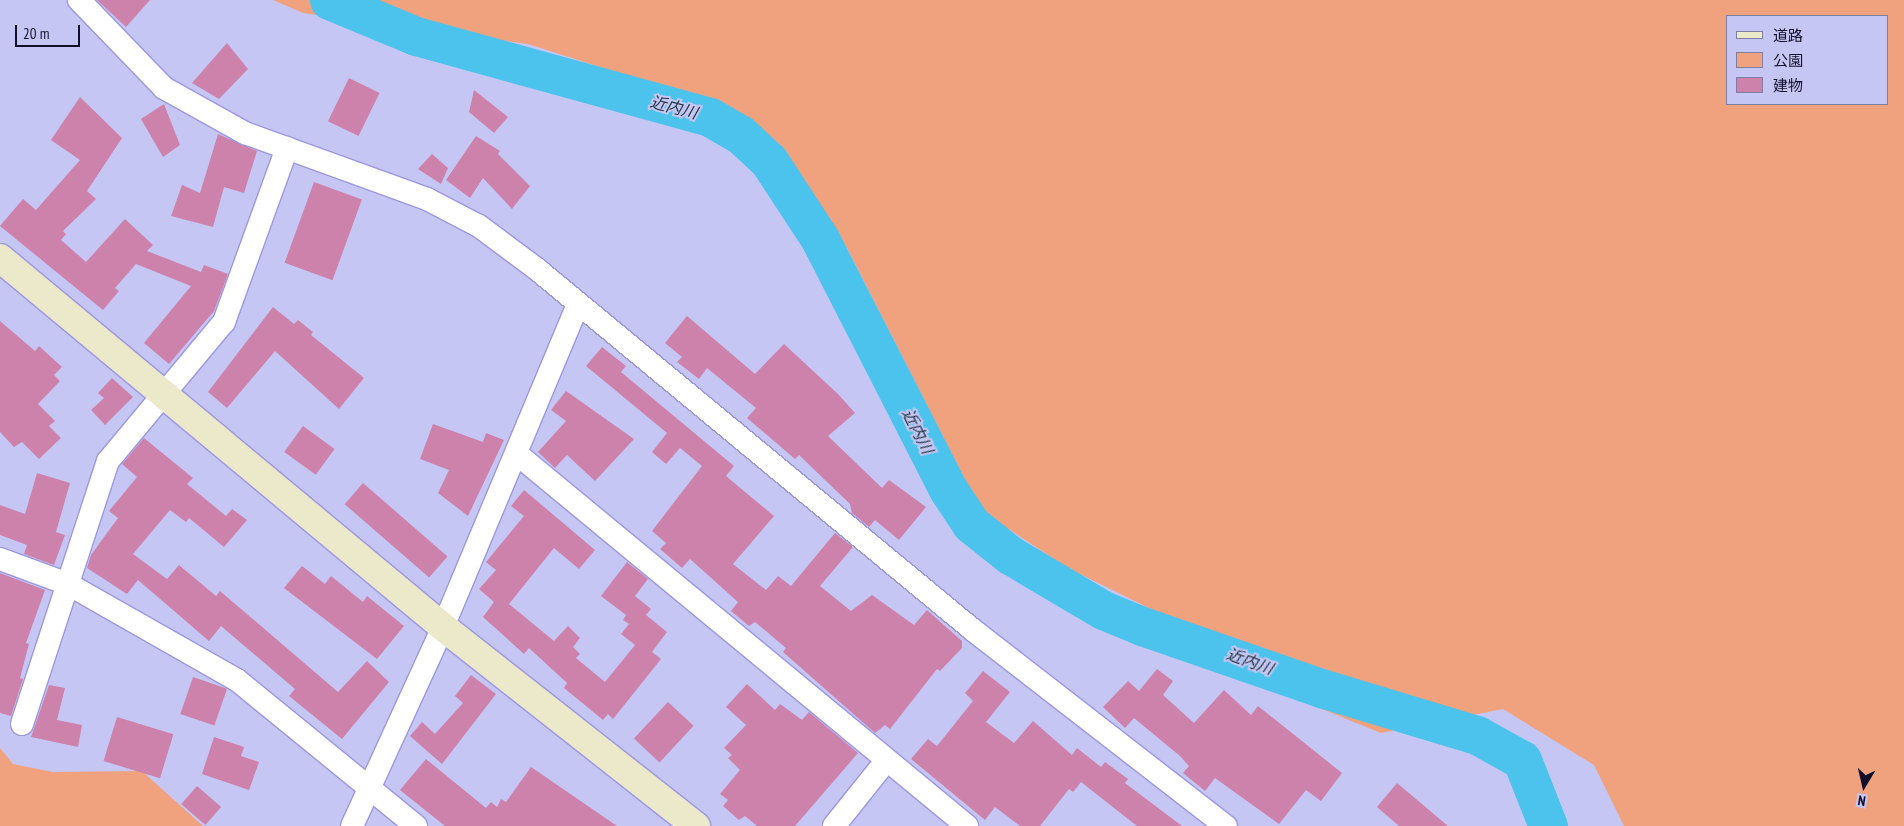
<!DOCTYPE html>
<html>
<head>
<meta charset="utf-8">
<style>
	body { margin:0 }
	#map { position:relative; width:1904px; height:826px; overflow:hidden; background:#c6c6f4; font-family:"PT Sans Narrow","Noto Sans JP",sans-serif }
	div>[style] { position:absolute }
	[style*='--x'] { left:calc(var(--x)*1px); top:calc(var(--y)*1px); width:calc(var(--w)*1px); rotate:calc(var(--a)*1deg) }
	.green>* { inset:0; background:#f0a27e }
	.river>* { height:39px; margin:-19.5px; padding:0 19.5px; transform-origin:19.5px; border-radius:19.5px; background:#4bc3ed }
	.building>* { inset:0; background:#cd82ac; transform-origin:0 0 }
	.roads { filter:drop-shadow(1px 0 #9b97e1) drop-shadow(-1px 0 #9b97e1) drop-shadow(0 1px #9b97e1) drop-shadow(0 -1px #9b97e1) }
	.street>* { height:22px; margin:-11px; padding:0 11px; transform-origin:11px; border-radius:11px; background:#fff }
	.secondary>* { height:28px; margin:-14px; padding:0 14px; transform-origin:14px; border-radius:14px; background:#ebe9c9 }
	span { translate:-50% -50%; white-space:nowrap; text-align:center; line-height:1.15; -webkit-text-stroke:4px #c6c6f4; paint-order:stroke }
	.water-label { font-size:16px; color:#1a333d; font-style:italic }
	.legend { position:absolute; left:1726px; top:15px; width:162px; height:90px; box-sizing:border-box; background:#c6c6f4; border:1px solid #7e7da3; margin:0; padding:6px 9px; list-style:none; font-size:15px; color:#120f2a }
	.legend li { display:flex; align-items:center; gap:10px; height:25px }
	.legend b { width:25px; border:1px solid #7e7da3 }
	.north { position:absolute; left:1839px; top:761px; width:50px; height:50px; -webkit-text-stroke:4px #c6c6f4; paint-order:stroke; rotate:189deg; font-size:14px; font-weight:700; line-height:20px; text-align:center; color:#120f2a }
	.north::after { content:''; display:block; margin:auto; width:18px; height:22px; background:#120f2a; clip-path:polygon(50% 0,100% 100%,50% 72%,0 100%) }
	.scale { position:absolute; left:15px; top:25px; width:65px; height:22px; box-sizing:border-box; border:2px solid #120f2a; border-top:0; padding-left:6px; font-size:15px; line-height:18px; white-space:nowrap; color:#120f2a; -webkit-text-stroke:4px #c6c6f4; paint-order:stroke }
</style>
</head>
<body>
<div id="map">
	<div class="green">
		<i style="clip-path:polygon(evenodd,273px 0,1904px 0,1904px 826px,1624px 826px,1594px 765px,1503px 709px,1381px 733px,1243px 677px,1167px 617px,1068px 568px,981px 511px,846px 246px,715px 104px,528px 44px,303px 13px,273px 0,1888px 16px,1888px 104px,1728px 104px,1728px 16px,1888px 16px)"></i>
		<i style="clip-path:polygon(0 748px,13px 764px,53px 772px,142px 771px,203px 826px,0 826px)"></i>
	</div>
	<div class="river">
		<i style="--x:329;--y:0;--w:94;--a:22.5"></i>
		<i style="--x:416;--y:36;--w:305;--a:15.4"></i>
		<i style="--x:710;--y:117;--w:34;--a:30"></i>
		<i style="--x:740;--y:134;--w:40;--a:43"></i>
		<i style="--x:769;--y:161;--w:93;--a:56.8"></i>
		<i style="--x:820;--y:239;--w:281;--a:62.9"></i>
		<i style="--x:948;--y:489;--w:42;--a:56.7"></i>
		<i style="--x:971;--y:524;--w:50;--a:38.5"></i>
		<i style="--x:1010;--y:555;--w:108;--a:30.6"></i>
		<i style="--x:1103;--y:610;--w:42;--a:22.3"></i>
		<i style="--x:1142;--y:626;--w:189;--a:19.1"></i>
		<i style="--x:1321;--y:688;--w:163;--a:16.8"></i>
		<i style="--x:1477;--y:735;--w:51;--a:29.1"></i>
		<i style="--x:1522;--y:760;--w:71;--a:68.5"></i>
	</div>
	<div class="building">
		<i style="clip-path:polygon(97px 0,150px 0,126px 27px)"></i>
		<i style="clip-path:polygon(227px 43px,248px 69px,219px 99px,192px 83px)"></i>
		<i style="left:349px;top:78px;width:34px;height:48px;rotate:26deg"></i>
		<i style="clip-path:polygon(474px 90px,508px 117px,494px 133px,469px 112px)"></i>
		<i style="clip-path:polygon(80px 97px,122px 138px,87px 191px,96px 199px,63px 231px,66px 234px,61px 240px,86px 262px,125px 219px,153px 245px,147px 251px,201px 272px,204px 265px,228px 274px,214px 311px,169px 364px,144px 343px,191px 286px,136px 264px,115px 288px,119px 291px,103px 310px,0 226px,23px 199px,36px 210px,80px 160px,51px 140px)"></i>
		<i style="clip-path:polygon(164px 104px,180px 145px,163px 157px,141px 119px)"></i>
		<i style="clip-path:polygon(218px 134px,257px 151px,244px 193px,224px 187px,213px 227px,171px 216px,182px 185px,200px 193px)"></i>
		<i style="clip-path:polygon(476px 136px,500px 151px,498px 154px,530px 186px,512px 209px,483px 178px,470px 198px,446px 180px)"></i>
		<i style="clip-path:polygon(432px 154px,448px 168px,441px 184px,418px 169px)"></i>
		<i style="left:314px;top:182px;width:51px;height:86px;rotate:20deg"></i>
		<i style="clip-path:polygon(273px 307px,294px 324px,298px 320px,313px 332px,311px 335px,364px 378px,339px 409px,275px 351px,227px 408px,208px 392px)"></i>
		<i style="clip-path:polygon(687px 316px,755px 374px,784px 344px,838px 394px,855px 413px,828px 436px,882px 488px,889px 480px,926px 507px,899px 540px,875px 520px,869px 527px,852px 513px,850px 504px,799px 455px,795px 459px,747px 418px,756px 408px,707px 368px,699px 379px,677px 362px,682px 357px,665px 343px)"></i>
		<i style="clip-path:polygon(0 321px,35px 351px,39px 346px,62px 367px,54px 375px,60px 381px,38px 404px,55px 421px,49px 426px,61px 438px,39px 459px,22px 442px,14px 447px,0 432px)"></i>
		<i style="clip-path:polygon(602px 347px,626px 366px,621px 372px,734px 466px,726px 476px,774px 516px,733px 564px,766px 590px,778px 576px,791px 586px,835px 533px,853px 547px,820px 586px,851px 611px,872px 595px,914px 625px,927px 610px,962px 641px,962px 648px,940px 671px,937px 669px,890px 729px,885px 725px,875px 733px,783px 652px,786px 648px,755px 622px,749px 626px,731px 611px,738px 602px,690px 559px,682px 568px,660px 549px,666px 543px,652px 531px,702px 466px,680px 448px,666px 464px,652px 452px,667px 433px,586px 366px)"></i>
		<i style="clip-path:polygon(112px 378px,133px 397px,105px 425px,91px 410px,104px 398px,98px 393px)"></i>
		<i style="clip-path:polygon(566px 391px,634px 439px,595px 481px,567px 455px,555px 468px,538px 452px,566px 421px,551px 410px)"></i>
		<i style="clip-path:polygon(433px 424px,483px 442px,486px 433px,504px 440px,468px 516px,438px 493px,449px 470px,420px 459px)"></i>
		<i style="left:303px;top:426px;width:39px;height:32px;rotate:36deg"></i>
		<i style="clip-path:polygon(144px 438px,193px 478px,187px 484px,226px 516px,232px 509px,247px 520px,224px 547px,189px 518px,186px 522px,170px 510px,133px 554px,167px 579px,179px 565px,216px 596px,220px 591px,338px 692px,367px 661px,389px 682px,342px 739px,289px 696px,295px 689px,221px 626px,209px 641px,138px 580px,127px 594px,87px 568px,91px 555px,118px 518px,109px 511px,137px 477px,122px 464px)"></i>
		<i style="clip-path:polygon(37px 473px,70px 483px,56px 532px,65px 535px,54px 565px,24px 554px,27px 545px,0 535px,0 505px,25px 514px)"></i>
		<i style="left:363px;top:483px;width:112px;height:28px;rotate:41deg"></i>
		<i style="clip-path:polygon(524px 490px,595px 550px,579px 569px,554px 548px,509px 604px,554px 641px,568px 626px,580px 638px,573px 647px,580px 654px,576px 658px,605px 682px,635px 645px,621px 634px,629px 624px,623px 620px,626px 615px,601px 596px,627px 562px,648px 579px,635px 596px,651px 609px,646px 615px,667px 632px,652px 652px,661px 659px,613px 719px,608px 714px,603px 720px,564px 688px,567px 683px,529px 648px,524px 654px,483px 617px,494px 602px,479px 589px,496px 570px,486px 562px,524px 516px,511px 506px)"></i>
		<i style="clip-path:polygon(302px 566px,325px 584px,331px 576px,363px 602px,367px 596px,404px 626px,377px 659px,284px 588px)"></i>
		<i style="clip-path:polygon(0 573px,45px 590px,26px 643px,29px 644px,20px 678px,23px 679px,11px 716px,0 713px)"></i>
		<i style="clip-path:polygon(1157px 669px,1173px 681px,1163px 695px,1194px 723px,1224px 690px,1251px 715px,1258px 706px,1342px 773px,1321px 801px,1306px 790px,1279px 824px,1215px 778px,1205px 791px,1183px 773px,1189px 766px,1180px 756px,1134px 718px,1125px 728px,1103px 707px,1128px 681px,1139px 691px)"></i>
		<i style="clip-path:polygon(983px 671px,1010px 692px,986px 722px,1014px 743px,1033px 721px,1072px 755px,1077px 748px,1101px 767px,1105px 762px,1128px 779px,1125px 783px,1182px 826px,1137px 826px,1081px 782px,1073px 792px,1069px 789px,1040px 826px,1020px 826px,995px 807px,985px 820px,911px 759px,928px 739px,937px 746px,973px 701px,965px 693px)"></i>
		<i style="clip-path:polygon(471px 675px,496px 694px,442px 764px,410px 736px,422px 722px,435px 734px,463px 703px,455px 696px)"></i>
		<i style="left:193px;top:677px;width:36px;height:39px;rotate:19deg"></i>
		<i style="clip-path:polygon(747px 684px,775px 710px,780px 704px,802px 720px,809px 712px,858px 753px,795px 826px,757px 826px,745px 816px,739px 820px,723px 806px,728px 800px,720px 794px,740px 770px,728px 758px,732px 755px,724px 748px,746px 725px,726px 707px)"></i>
		<i style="clip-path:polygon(49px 685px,65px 688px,57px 720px,82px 725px,78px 747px,31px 737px)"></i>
		<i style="left:668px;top:702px;width:35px;height:50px;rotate:43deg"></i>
		<i style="left:117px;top:717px;width:59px;height:46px;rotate:17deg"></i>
		<i style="clip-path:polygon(214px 737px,244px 747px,241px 756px,259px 762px,249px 790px,202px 774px)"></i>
		<i style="clip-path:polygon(426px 759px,486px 808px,491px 802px,497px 807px,501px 799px,506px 802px,531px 767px,617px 826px,445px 826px,400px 790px)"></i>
		<i style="clip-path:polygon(1397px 783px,1448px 826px,1399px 826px,1377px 807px)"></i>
		<i style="left:197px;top:786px;width:32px;height:24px;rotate:41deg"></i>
	</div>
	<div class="roads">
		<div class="street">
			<i style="--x:79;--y:0;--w:122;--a:46"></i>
			<i style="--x:164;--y:88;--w:93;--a:29.1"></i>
			<i style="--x:245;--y:133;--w:194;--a:19.9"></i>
			<i style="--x:427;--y:199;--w:59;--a:27.4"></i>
			<i style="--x:479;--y:226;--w:74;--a:36.7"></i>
			<i style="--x:538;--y:270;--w:565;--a:39.61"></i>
			<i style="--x:973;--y:630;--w:320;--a:37.8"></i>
			<i style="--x:517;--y:454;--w:584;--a:39.58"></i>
			<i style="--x:0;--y:559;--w:72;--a:20.2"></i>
			<i style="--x:68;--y:584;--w:194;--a:29.6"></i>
			<i style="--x:237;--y:680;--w:231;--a:39.2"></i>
			<i style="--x:22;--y:724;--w:277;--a:-71.9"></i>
			<i style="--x:108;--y:461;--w:181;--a:-50.2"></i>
			<i style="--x:224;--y:322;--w:185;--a:-70.1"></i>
			<i style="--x:352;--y:826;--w:219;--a:-65.4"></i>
			<i style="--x:443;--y:627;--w:348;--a:-67.3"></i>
			<i style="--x:834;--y:826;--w:83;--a:-51.3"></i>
		</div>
		<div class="secondary">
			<i style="--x:0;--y:258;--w:577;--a:39.79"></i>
			<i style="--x:443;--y:627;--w:322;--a:38.2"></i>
		</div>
	</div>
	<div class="water-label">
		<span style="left:674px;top:107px;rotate:15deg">近内川</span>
		<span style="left:918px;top:431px;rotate:63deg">近内川</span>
		<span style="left:1250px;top:661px;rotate:20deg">近内川</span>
	</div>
	<ul class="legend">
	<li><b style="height:6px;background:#ebe9c9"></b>道路</li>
	<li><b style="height:14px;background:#f0a27e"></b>公園</li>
	<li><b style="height:14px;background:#cd82ac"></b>建物</li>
	</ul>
	<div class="north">N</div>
	<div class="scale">20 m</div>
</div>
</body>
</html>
